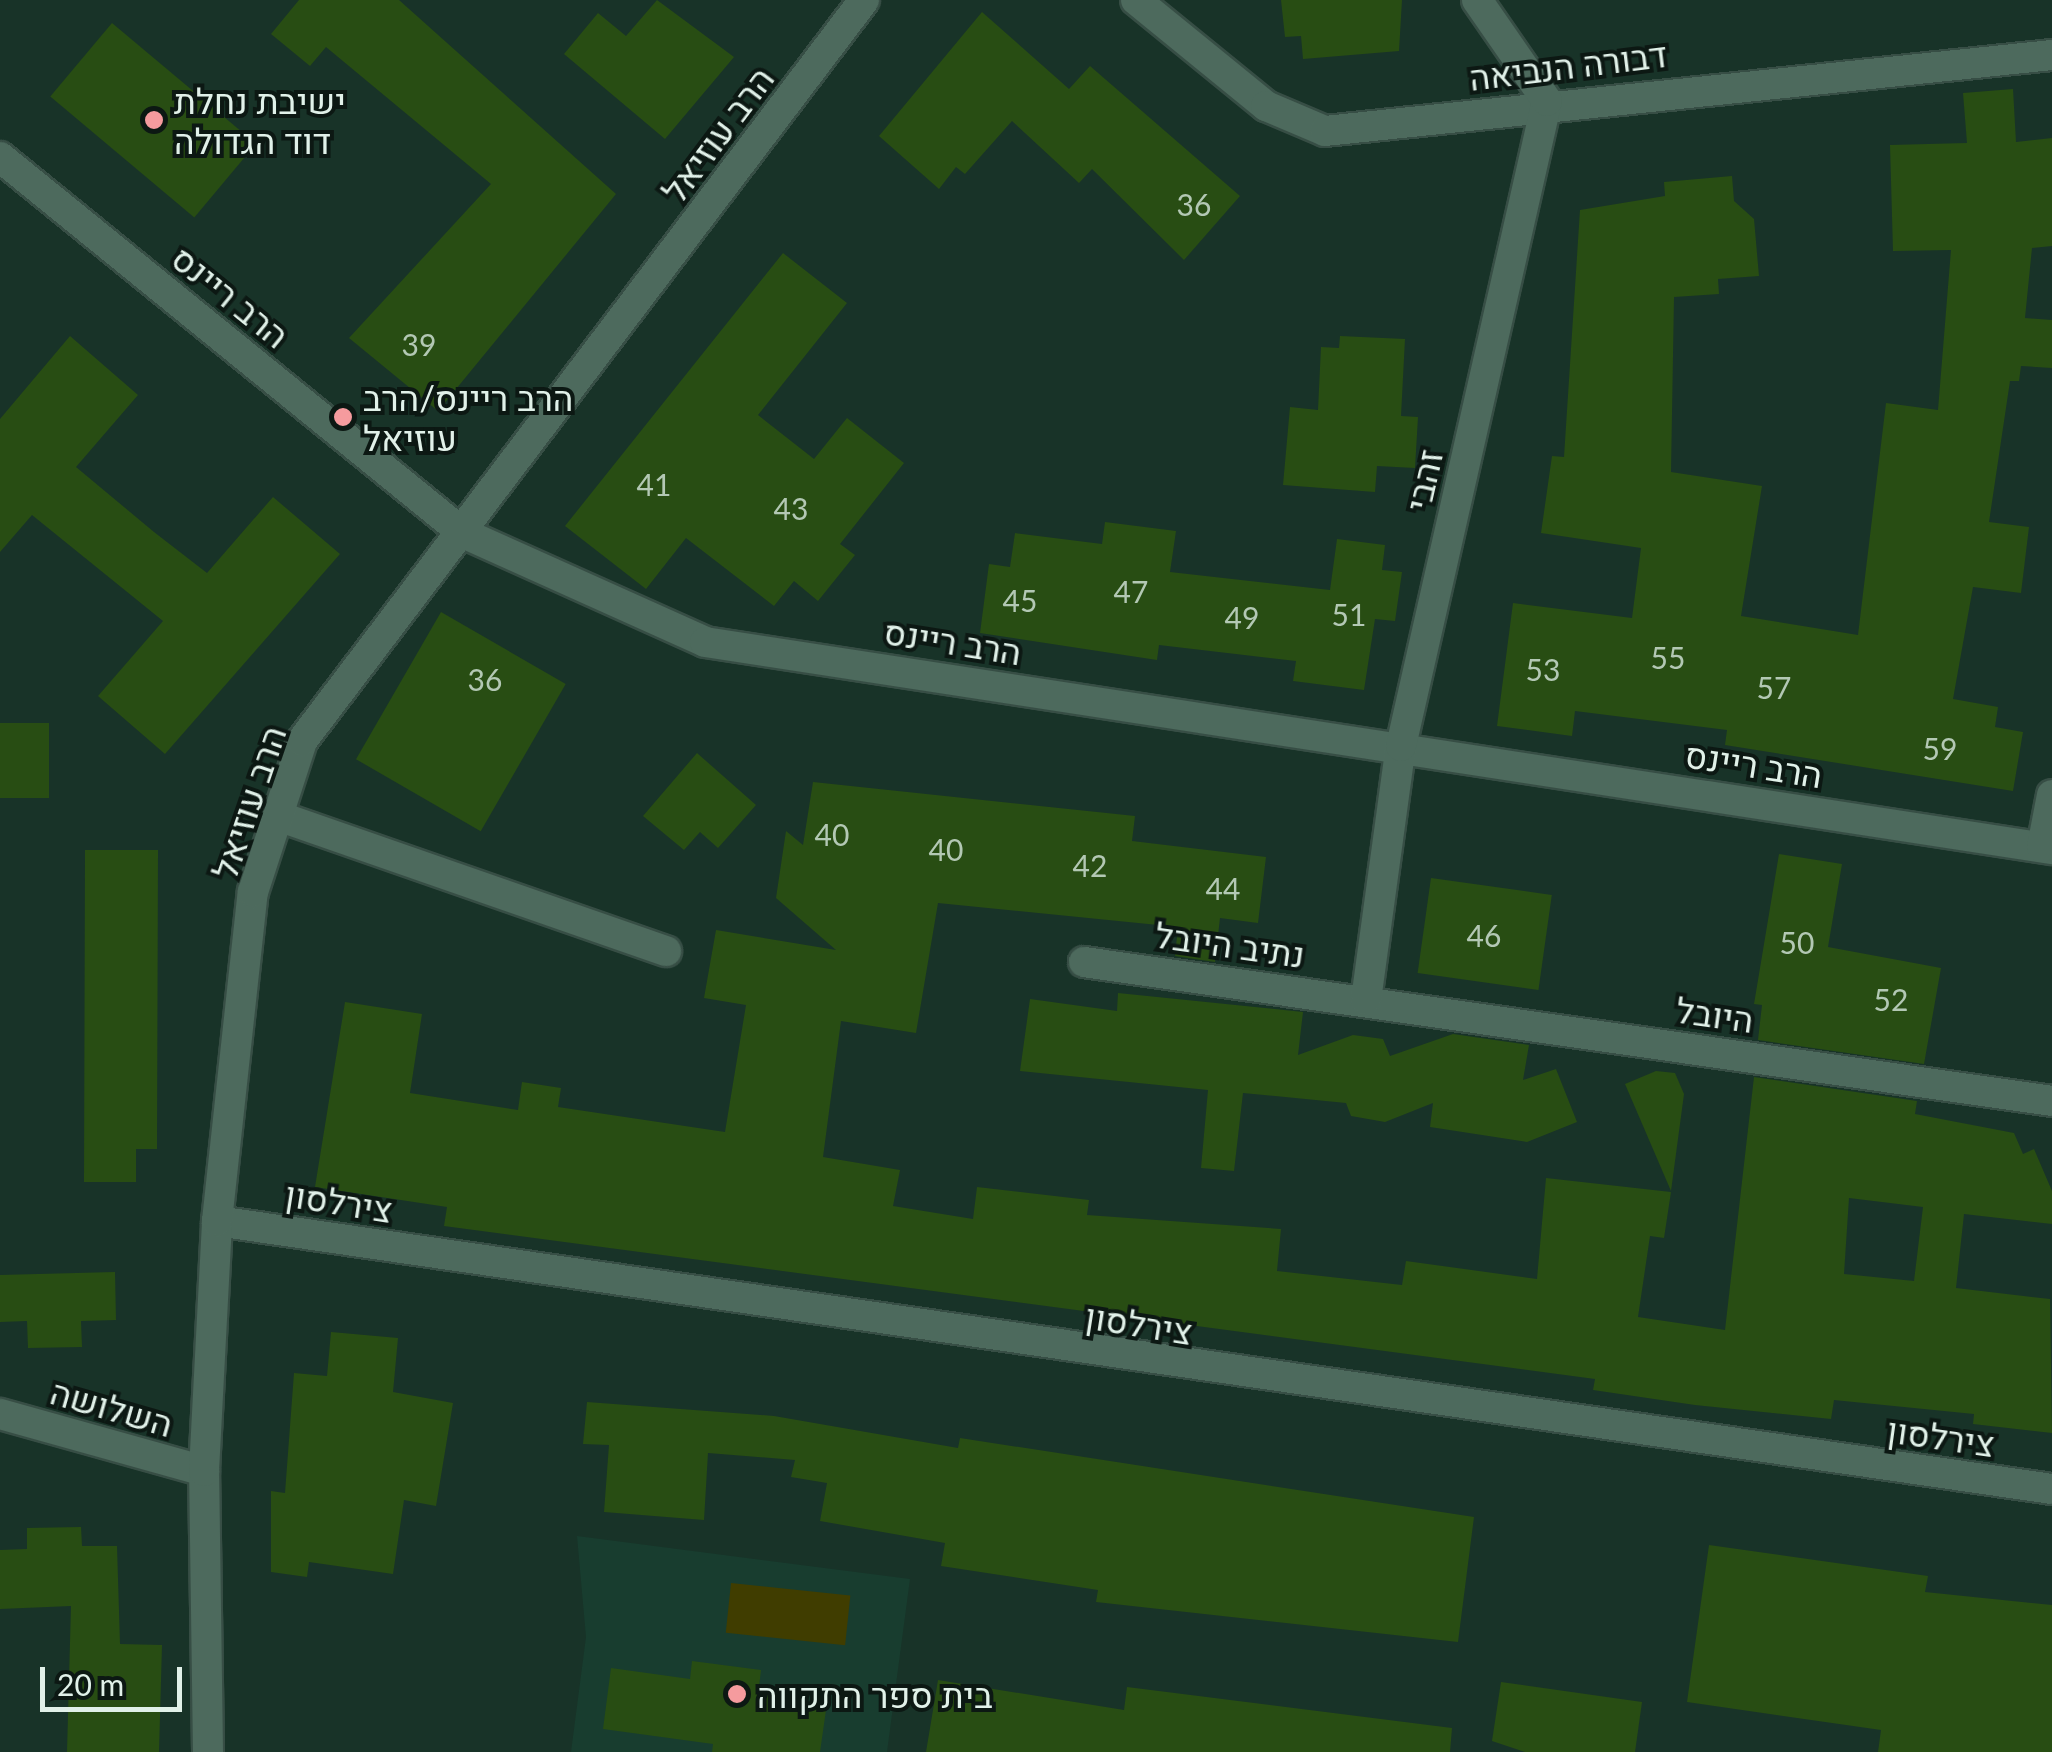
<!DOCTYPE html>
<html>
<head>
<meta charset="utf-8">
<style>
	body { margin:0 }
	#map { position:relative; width:2052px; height:1752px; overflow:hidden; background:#183328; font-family:Lato,Heebo,sans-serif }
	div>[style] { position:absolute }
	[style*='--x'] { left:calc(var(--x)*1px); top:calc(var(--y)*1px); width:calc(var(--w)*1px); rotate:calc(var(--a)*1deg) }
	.built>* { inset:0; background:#183d2f }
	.green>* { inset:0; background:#403d00; transform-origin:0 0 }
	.building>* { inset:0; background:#284d13; transform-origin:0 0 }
	.roads { filter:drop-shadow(2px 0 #374e45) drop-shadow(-2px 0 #374e45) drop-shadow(0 2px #374e45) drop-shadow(0 -2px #374e45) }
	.minor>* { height:30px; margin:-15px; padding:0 15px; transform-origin:15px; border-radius:15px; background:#4d6a5d }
	.dots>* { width:28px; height:28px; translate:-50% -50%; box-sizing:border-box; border:5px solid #0c1813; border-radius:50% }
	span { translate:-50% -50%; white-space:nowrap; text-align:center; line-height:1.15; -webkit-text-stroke:8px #0c1813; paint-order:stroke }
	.number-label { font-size:30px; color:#b3c8b4 }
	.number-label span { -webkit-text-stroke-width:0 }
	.street-label { font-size:35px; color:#e1f1e9 }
	.poi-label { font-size:35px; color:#e1f1e9 }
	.left { translate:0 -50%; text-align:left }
	.scale { position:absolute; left:40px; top:1667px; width:142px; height:45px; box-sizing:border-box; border:5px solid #e1f1e9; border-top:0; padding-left:12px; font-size:30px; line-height:35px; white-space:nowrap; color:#e1f1e9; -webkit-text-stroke:8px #0c1813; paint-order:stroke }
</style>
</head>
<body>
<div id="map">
	<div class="built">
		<i style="clip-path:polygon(577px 1536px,910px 1579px,887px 1752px,571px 1752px,586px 1637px)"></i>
	</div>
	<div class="green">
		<i style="left:731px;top:1583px;width:120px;height:50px;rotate:6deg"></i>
	</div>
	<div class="building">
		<i style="clip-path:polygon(299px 0,399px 0,616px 194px,438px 411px,349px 338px,491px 184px,326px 47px,310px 66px,271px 34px)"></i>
		<i style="clip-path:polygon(657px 0,734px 57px,665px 139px,564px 54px,598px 13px,626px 36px)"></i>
		<i style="clip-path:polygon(1281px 0,1402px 0,1399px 51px,1303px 59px,1301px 36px,1285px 37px)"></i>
		<i style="clip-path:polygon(982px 12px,1069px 89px,1090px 66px,1240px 196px,1184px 260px,1092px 169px,1079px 183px,1012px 121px,965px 174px,956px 167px,939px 189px,879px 136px)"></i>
		<i style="left:112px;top:23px;width:188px;height:96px;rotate:40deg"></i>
		<i style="clip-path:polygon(2013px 89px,2016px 142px,2052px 138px,2052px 246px,2032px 248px,2025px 318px,2052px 320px,2052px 368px,2021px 366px,2019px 381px,2010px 381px,1989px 522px,2029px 527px,2021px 593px,1973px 587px,1953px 699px,1998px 707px,1995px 727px,2023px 732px,2013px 791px,1725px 745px,1727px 730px,1575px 711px,1572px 736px,1497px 726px,1513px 603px,1632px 618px,1641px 548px,1541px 533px,1552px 456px,1564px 457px,1580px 210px,1665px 196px,1664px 182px,1732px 176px,1734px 201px,1754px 219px,1759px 276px,1718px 279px,1719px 294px,1674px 297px,1671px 472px,1762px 486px,1741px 616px,1858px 635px,1886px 403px,1938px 410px,1951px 250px,1893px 251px,1890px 145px,1967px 143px,1963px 93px)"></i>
		<i style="clip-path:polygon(783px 253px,847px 303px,758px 415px,814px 459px,847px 418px,904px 463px,840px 544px,855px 555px,818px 601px,794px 581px,774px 606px,686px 538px,646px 589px,565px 526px)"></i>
		<i style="clip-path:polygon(70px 336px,138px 395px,76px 467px,154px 532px,207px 573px,273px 497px,340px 554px,165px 754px,98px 696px,163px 621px,32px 515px,0 552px,0 419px)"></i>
		<i style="clip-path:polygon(1340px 336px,1405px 339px,1401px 416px,1418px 417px,1415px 468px,1377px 466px,1375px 492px,1283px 485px,1290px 407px,1318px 410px,1321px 347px,1339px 348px)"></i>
		<i style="clip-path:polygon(1105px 522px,1176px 531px,1170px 572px,1330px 590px,1337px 539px,1385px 545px,1382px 570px,1402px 572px,1395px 621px,1375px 619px,1364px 690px,1293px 681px,1296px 661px,1159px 645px,1157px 660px,980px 633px,989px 564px,1010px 567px,1015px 533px,1102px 544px)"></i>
		<i style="left:441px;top:612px;width:144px;height:170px;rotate:30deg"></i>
		<i style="left:0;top:723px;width:49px;height:75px"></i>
		<i style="clip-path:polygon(697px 753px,756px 805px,718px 848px,700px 832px,684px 850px,643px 816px)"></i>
		<i style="clip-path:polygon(evenodd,813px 782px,1135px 816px,1132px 841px,1266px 857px,1258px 923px,1220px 918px,1215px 962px,1175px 956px,1178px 927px,938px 903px,916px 1033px,841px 1021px,823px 1157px,900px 1170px,893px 1206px,973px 1219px,977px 1187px,1089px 1200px,1087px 1215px,1281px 1229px,1277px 1271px,1402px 1285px,1406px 1261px,1537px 1279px,1546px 1178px,1671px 1192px,1664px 1238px,1650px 1236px,1638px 1317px,1725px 1330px,1754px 1077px,1917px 1101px,1915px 1114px,2014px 1133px,2023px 1154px,2034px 1149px,2052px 1191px,2052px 1224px,1964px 1214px,1956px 1288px,2050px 1299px,2052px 1433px,1973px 1424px,1974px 1414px,1834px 1400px,1831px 1419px,1695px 1405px,1593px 1390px,1595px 1379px,444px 1226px,447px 1207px,315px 1187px,345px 1002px,422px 1014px,410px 1093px,518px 1110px,522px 1082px,561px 1088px,558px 1107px,725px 1132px,746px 1005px,704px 998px,716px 930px,836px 950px,776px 898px,786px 831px,803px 845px,813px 782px,1849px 1198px,1923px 1207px,1914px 1281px,1844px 1274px,1849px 1198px)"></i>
		<i style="clip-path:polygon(85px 850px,158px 850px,157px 1149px,136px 1149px,136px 1182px,84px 1182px)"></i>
		<i style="clip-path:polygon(1779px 854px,1842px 864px,1828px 947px,1941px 968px,1924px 1064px,1758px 1040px,1762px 1005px,1754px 1004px)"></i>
		<i style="left:1431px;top:878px;width:122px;height:96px;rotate:8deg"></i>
		<i style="clip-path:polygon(1118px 993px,1303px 1012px,1298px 1055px,1353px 1035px,1383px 1039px,1390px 1056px,1453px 1034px,1529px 1045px,1523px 1080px,1556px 1069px,1577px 1122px,1527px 1142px,1430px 1127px,1433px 1103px,1385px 1122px,1351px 1116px,1346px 1103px,1243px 1093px,1234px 1171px,1201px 1168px,1208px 1090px,1020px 1071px,1030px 999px,1117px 1011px)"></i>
		<i style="clip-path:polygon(1656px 1071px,1675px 1073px,1684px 1094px,1671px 1191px,1625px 1084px)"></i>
		<i style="clip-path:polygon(115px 1272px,116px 1320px,81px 1321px,82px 1347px,28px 1348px,27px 1321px,0 1322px,0 1275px)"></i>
		<i style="clip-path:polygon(331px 1332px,398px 1338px,393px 1392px,453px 1403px,436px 1506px,404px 1500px,393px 1574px,309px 1562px,307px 1577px,271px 1572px,271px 1491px,285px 1493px,294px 1373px,327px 1376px)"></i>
		<i style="clip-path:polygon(587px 1402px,774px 1416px,958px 1448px,960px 1438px,1474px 1517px,1458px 1642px,1096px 1602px,1098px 1590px,941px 1566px,945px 1543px,820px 1521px,827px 1483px,791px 1477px,795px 1460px,708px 1453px,704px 1520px,604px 1512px,609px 1445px,583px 1444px)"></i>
		<i style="clip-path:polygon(81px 1527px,82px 1546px,117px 1546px,120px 1644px,162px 1645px,159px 1752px,67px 1752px,71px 1606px,0 1609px,0 1550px,27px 1549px,27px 1528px)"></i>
		<i style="clip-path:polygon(1709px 1545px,1928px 1576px,1925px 1592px,2052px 1605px,2052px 1752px,1878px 1752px,1881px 1730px,1687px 1702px)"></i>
		<i style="clip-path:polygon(692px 1661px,761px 1670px,759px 1687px,793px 1691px,791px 1706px,826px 1710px,820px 1752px,712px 1752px,713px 1744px,603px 1729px,611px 1668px,690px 1679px)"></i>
		<i style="clip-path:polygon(938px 1680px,1124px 1710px,1127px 1687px,1452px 1728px,1450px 1752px,926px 1752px)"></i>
		<i style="clip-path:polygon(1501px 1682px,1642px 1702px,1635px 1752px,1525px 1752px,1492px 1741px)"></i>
	</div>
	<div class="roads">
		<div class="minor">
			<i style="--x:1136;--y:0;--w:168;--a:39.2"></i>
			<i style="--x:1266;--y:106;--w:64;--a:23"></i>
			<i style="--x:1325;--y:131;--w:731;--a:-5.97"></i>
			<i style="--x:0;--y:157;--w:596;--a:39.08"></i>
			<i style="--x:463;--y:533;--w:265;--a:24.2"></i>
			<i style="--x:705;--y:642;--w:1363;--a:8.74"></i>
			<i style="--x:278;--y:816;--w:411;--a:19.2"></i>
			<i style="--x:2042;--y:847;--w:53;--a:-79.1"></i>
			<i style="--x:1084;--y:962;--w:978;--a:8.17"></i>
			<i style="--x:1366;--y:1000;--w:256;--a:-82.2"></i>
			<i style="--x:1401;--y:746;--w:661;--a:-77.25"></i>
			<i style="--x:1547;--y:101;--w:123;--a:-124.7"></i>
			<i style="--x:217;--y:1221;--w:1854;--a:8.31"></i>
			<i style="--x:0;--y:1414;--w:212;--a:15.6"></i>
			<i style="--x:208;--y:1752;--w:281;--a:-90.8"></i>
			<i style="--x:204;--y:1471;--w:250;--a:-87"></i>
			<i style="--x:217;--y:1221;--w:331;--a:-83.8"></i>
			<i style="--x:253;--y:892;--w:159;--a:-72"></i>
			<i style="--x:302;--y:741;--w:930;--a:-52.82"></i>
		</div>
	</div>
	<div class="dots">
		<i style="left:154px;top:120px;background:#f59b9e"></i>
		<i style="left:343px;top:417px;background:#f59b9e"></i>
		<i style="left:737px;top:1694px;background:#f59b9e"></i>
	</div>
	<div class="number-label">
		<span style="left:1194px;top:204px">36</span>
		<span style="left:419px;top:344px">39</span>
		<span style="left:654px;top:484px">41</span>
		<span style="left:791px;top:508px">43</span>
		<span style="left:1131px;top:591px">47</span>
		<span style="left:1020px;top:600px">45</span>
		<span style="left:1349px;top:614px">51</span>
		<span style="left:1242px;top:617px">49</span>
		<span style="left:1668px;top:657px">55</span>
		<span style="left:1543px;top:669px">53</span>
		<span style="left:485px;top:679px">36</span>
		<span style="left:1774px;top:687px">57</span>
		<span style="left:1940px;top:748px">59</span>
		<span style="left:832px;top:834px">40</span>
		<span style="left:946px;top:849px">40</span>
		<span style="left:1090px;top:865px">42</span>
		<span style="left:1223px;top:888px">44</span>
		<span style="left:1484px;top:935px">46</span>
		<span style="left:1797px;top:942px">50</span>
		<span style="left:1891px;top:999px">52</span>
	</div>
	<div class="street-label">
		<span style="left:1568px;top:65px;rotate:-7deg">דבורה הנביאה</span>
		<span style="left:717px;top:134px;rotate:-53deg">הרב עוזיאל</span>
		<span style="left:231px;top:296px;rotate:39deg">הרב ריינס</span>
		<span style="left:1423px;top:480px;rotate:-77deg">זהבי</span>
		<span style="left:953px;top:641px;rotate:9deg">הרב ריינס</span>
		<span style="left:1754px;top:764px;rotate:9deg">הרב ריינס</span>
		<span style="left:248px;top:802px;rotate:-71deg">הרב עוזיאל</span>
		<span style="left:1230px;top:944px;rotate:8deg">נתיב היובל</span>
		<span style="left:1715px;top:1014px;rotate:8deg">היובל</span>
		<span style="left:339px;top:1201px;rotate:9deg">צירלסון</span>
		<span style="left:1139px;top:1323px;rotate:9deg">צירלסון</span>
		<span style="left:112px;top:1407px;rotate:16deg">השלושה</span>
		<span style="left:1941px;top:1436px;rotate:8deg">צירלסון</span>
	</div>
	<div class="poi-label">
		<span class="left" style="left:174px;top:120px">ישיבת נחלת<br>דוד הגדולה</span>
		<span class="left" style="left:363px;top:417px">הרב ריינס/הרב<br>עוזיאל</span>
		<span class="left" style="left:757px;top:1694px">בית ספר התקווה</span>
	</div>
	<div class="scale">20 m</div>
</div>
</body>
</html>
